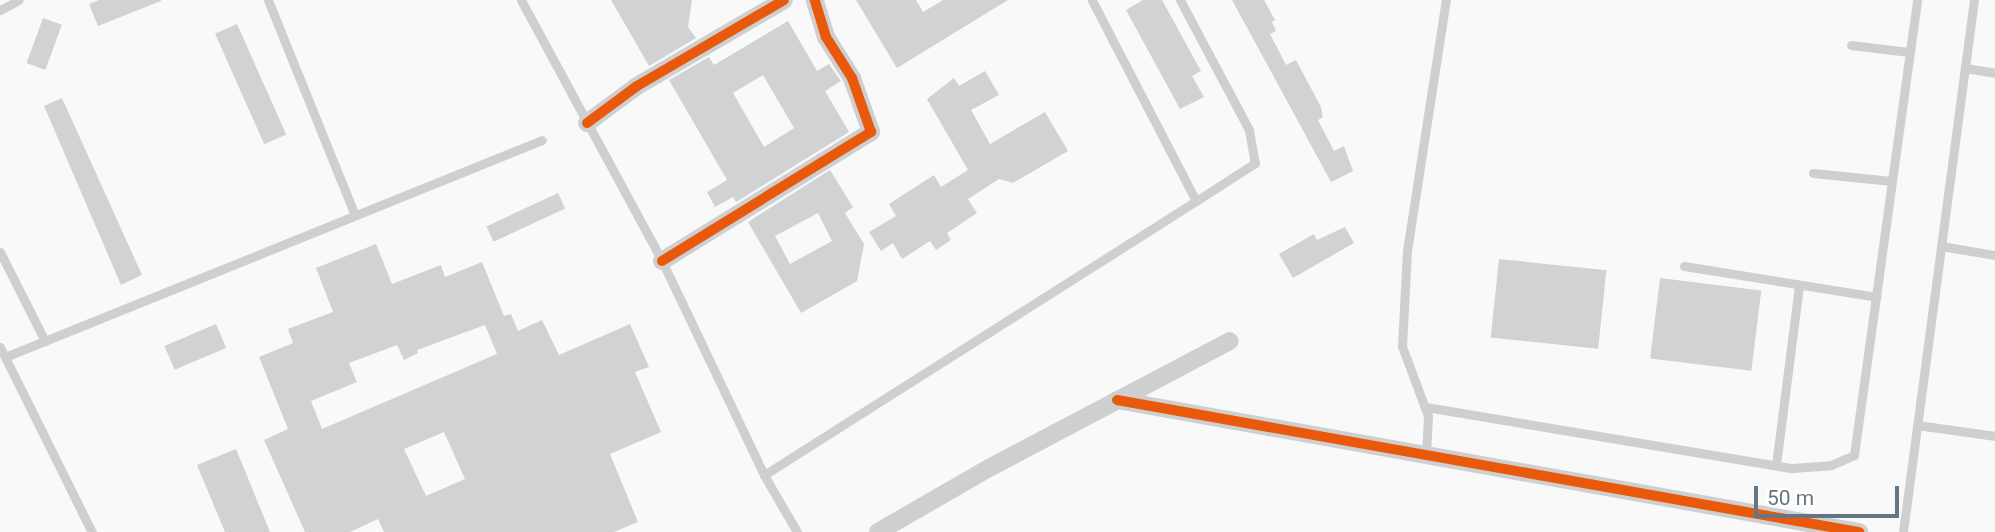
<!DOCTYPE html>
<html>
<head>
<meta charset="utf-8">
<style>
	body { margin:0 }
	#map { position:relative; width:1995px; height:532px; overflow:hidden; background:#f9f9f9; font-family:Roboto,sans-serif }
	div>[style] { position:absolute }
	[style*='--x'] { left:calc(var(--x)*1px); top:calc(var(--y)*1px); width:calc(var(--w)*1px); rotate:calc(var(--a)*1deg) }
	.building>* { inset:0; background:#d0d2d3; transform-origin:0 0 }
	.service>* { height:9px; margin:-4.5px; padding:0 4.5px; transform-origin:4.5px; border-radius:4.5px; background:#cecfd0 }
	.minor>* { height:18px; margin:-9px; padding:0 9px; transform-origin:9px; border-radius:9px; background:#cecfd0 }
	.cycleway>* { height:10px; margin:-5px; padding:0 5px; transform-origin:5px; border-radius:5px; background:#e8590c }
	span { translate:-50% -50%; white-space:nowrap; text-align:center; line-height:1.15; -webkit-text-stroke:7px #fff; paint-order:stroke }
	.scale { position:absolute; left:1754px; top:486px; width:145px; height:32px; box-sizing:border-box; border:4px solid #657683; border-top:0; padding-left:9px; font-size:21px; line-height:24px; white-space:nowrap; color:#657683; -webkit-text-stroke:5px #fff; paint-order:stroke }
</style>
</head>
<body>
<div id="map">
	<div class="building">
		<i style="clip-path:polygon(99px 0,161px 0,161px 1px,98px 26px,89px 4px)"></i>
		<i style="clip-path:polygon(611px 0,692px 0,688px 27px,696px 38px,649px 66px)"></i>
		<i style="clip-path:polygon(856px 0,916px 0,923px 12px,943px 0,1008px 0,897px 68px)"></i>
		<i style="clip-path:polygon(1143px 0,1162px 0,1201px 71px,1192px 76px,1204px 97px,1180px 109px,1126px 10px)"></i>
		<i style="clip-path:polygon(1232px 0,1264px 0,1275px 20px,1272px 22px,1276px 31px,1270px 34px,1286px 65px,1296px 60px,1321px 107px,1323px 117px,1318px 120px,1334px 151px,1344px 146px,1353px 171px,1331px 182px)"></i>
		<i style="left:43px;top:18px;width:20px;height:48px;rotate:20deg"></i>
		<i style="clip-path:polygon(evenodd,788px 21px,817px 71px,829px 64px,841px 81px,825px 91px,849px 132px,736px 202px,733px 197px,715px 207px,707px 192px,727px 180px,669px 80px,709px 57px,714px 65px,788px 21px,763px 75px,794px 128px,764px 147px,733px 93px,763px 75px)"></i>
		<i style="left:237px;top:24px;width:121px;height:24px;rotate:66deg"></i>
		<i style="clip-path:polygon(985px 71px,999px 95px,971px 110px,990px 144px,1045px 112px,1068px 151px,1013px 183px,999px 179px,968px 199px,977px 213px,947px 233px,951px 240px,936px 250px,930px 241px,902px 259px,893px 243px,881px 251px,869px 232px,896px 216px,889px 204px,934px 175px,941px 187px,968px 170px,927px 99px,954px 78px,959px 86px)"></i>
		<i style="clip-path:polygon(62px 98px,142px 275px,121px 285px,44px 106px)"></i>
		<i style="clip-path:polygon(evenodd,830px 170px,853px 207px,845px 213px,864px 244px,857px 281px,801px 313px,748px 222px,830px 170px,818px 213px,832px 241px,790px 264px,775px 236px,818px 213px)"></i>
		<i style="left:558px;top:193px;width:17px;height:79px;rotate:65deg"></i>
		<i style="clip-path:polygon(1345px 227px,1354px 243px,1293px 278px,1279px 254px,1314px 234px,1317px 240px)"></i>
		<i style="clip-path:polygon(evenodd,376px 244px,392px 284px,441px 265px,445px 277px,482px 262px,504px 316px,511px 314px,518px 331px,542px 320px,559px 355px,630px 324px,649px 367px,635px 372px,661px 432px,610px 454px,638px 522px,614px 532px,384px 532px,378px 519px,350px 532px,305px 532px,264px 440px,288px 429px,259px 357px,293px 343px,288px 329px,333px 312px,316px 268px,376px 244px,485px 325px,497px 354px,322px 429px,311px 401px,357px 382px,349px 363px,397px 345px,404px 360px,418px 353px,417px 350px,485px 325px,376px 244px,444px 432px,465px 479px,426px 496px,404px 449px,444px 432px)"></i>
		<i style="left:1499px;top:259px;width:108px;height:79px;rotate:6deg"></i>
		<i style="left:1660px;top:278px;width:102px;height:81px;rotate:7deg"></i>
		<i style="left:216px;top:324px;width:26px;height:56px;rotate:67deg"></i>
		<i style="clip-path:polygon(236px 449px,270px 532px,225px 532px,197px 465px)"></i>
	</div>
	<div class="service">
		<i style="--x:268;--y:0;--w:232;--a:68"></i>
		<i style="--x:521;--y:0;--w:297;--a:61.6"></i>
		<i style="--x:662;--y:261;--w:237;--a:64.5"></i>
		<i style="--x:764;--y:475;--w:66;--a:59.9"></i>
		<i style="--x:1180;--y:0;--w:147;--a:62"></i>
		<i style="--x:1249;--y:130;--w:34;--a:80"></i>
		<i style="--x:1255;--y:163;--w:70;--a:147.2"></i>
		<i style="--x:0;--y:10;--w:21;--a:-28"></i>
		<i style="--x:1851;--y:45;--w:58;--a:6.9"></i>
		<i style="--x:1965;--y:68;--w:30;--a:9"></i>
		<i style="--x:1813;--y:173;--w:79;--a:5.8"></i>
		<i style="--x:1941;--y:246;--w:55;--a:9.5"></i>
		<i style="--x:0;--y:252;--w:100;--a:63.2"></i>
		<i style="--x:1684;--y:266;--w:195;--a:9.1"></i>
		<i style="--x:0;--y:347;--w:207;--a:63.6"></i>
		<i style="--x:5;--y:357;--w:579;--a:-22"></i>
		<i style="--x:1426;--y:407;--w:371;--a:9.5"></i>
		<i style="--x:1792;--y:468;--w:39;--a:-4"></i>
		<i style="--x:1831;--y:465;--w:25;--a:-23"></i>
		<i style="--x:1854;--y:455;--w:459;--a:-82.1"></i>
		<i style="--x:1917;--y:425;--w:79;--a:8"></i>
		<i style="--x:1426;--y:455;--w:39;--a:-87"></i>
		<i style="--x:1428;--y:416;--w:75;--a:-110.4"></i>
		<i style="--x:1402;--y:346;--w:95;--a:-87"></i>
		<i style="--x:1407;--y:251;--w:254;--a:-81.2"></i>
		<i style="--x:1776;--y:465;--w:181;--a:-82.7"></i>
		<i style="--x:764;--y:475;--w:512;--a:-32.39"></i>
		<i style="--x:1196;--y:201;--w:226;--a:-117.4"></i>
		<i style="--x:1903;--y:532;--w:537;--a:-82.4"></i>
	</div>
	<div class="minor">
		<i style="--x:587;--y:123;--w:62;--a:-36.5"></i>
		<i style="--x:637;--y:86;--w:170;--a:-30.3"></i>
		<i style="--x:662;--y:261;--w:246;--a:-31.7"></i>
		<i style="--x:871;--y:132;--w:57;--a:-109.4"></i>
		<i style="--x:852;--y:78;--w:49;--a:-122.4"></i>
		<i style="--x:826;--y:37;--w:39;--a:-107"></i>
		<i style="--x:1117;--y:400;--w:754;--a:10.09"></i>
		<i style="--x:878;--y:532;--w:128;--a:-30"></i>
		<i style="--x:989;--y:468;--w:272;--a:-27.8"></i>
	</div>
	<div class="cycleway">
		<i style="--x:587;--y:123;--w:62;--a:-36.5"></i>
		<i style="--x:637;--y:86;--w:170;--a:-30.3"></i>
		<i style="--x:662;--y:261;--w:246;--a:-31.7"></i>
		<i style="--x:871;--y:132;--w:57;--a:-109.4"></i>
		<i style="--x:852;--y:78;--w:49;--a:-122.4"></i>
		<i style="--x:826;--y:37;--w:39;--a:-107"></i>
		<i style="--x:1117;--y:400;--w:754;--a:10.09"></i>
	</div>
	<div class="scale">50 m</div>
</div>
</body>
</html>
